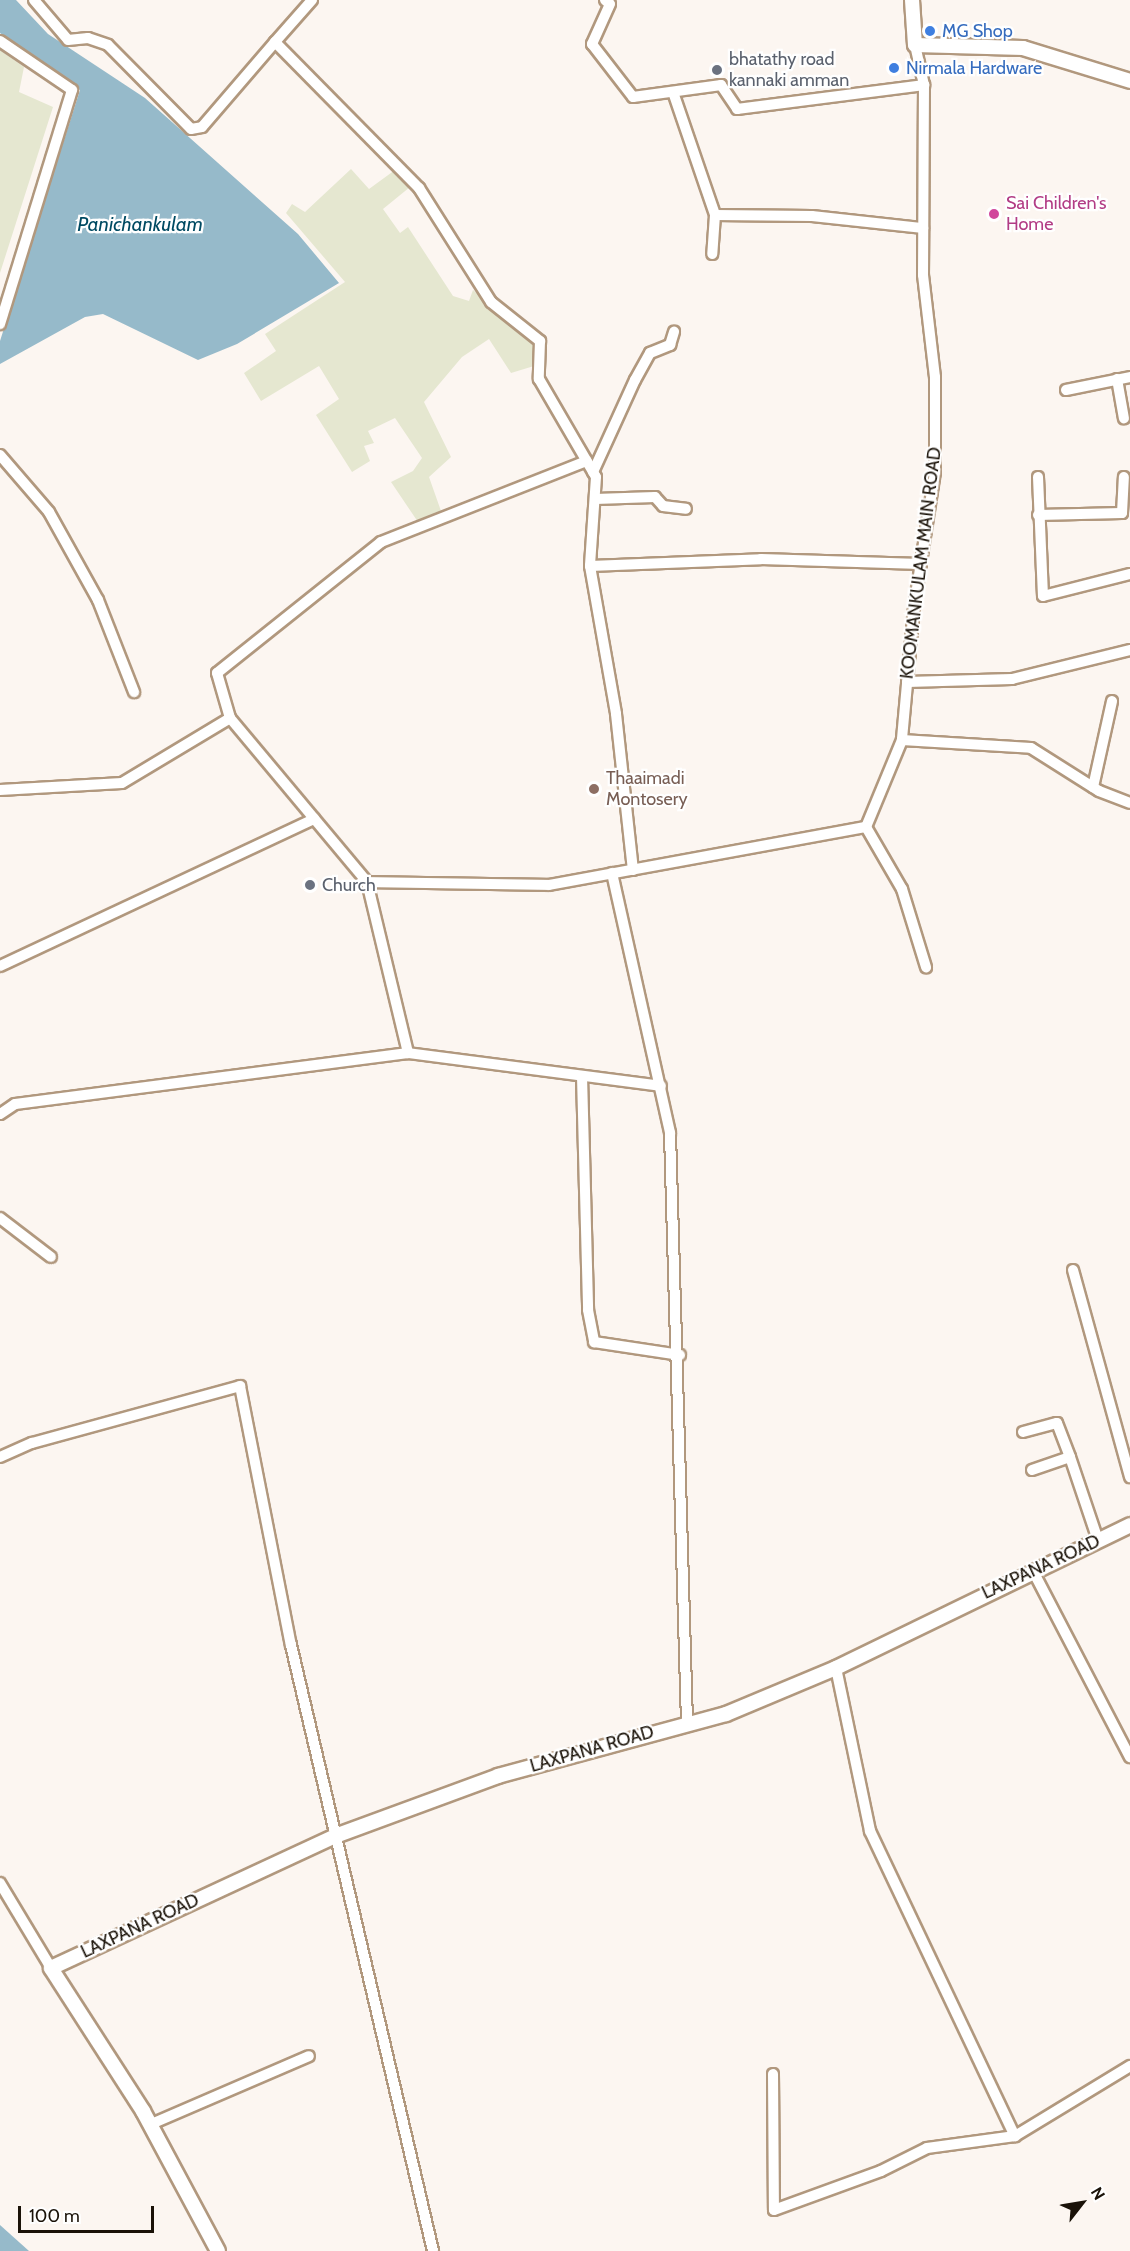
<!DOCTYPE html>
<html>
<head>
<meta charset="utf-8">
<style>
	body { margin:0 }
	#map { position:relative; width:1130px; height:2251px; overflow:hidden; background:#fcf6f1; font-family:Cabin,sans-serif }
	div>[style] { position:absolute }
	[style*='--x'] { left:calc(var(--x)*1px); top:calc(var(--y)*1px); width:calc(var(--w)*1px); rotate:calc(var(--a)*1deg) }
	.green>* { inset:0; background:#e5e7d0 }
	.water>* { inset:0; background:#96baca }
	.roads { filter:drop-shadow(2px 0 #b1987e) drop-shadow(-2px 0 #b1987e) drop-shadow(0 2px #b1987e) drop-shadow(0 -2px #b1987e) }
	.street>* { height:10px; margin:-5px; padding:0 5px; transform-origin:5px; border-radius:5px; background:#fff }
	.secondary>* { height:14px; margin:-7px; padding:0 7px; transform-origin:7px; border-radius:7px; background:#fff }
	.dots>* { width:16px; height:16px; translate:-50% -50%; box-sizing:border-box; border:3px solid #fff; border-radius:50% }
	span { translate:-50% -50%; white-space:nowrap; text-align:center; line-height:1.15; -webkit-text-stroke:4.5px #fff; paint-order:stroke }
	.shop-label { font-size:18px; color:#366cbe }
	.left { translate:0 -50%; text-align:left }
	.worship-label { font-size:18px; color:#5b616d }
	.hotel-label { font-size:18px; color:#b23c85 }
	.street-label { font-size:18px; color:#1a1208 }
	.education-label { font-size:18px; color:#785e54 }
	.water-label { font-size:20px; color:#004a62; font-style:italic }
	.north { position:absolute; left:1052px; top:2173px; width:60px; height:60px; -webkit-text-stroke:4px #fff; paint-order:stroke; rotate:59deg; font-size:16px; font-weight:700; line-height:24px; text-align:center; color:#1a1208 }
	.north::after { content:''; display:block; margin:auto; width:21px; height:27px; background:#1a1208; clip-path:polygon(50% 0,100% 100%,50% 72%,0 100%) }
	.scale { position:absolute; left:18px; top:2206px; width:136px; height:27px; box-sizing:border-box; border:3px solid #1a1208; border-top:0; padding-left:8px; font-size:18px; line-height:21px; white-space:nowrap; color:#1a1208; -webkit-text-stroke:4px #fff; paint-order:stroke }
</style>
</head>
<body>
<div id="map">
	<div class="green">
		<i style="clip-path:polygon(0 50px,24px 67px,19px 92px,53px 107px,0 273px)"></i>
		<i style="clip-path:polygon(351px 169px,369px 189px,395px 170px,410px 187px,383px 209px,400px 233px,408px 227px,453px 296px,469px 301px,473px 290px,535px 344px,534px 366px,511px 373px,489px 339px,462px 357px,424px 402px,451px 457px,429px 477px,441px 511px,418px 522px,391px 482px,413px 471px,422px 458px,395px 418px,368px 431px,374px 443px,364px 446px,370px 461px,352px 472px,316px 415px,339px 399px,319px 366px,261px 401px,244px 373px,276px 351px,265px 334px,345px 282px,286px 213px,292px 204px,305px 212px)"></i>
	</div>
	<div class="water">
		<i style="clip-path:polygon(0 0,16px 0,48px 34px,145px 98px,298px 234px,339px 283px,237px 344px,198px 360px,103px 314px,85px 317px,0 364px,0 341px,80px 90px,0 33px)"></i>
		<i style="clip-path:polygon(0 2225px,29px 2251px,0 2251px)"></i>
	</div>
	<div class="roads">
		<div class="street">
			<i style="--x:34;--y:0;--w:52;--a:49.6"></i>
			<i style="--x:68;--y:40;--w:20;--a:-6"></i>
			<i style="--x:88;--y:38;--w:21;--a:19"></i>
			<i style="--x:108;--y:45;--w:118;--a:45.3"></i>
			<i style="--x:191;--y:129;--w:11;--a:-10"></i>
			<i style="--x:202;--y:127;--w:112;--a:-49.3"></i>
			<i style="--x:312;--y:0;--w:56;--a:131.4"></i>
			<i style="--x:275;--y:42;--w:205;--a:45.4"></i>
			<i style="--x:419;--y:188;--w:135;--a:57.7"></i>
			<i style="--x:491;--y:302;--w:63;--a:38.5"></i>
			<i style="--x:540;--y:341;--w:38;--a:92"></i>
			<i style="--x:539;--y:379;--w:113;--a:59.8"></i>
			<i style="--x:596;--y:477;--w:89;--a:93.9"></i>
			<i style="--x:590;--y:566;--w:150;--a:80"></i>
			<i style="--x:616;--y:714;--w:157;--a:83.8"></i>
			<i style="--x:605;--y:0;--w:6;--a:39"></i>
			<i style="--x:610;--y:4;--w:44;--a:114.2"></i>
			<i style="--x:592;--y:44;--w:67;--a:52.3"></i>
			<i style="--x:633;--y:97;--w:89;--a:-7.8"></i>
			<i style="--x:721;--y:85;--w:29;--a:56"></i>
			<i style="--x:737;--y:109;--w:189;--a:-7.3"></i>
			<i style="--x:0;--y:41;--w:87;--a:34.2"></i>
			<i style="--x:72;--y:90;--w:245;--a:107.1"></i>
			<i style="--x:915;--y:45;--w:41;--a:77.3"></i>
			<i style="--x:924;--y:85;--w:190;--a:90.3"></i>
			<i style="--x:923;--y:275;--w:103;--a:83.3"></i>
			<i style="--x:935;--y:377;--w:95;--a:90"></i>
			<i style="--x:935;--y:472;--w:137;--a:98.8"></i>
			<i style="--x:914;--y:607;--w:134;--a:95.2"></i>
			<i style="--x:902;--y:740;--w:129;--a:3.5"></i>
			<i style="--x:1031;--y:748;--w:80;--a:32.3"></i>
			<i style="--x:1099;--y:791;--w:33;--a:21"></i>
			<i style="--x:673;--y:92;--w:130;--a:71.1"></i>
			<i style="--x:715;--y:215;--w:39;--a:94"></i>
			<i style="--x:715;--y:215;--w:97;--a:0.6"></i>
			<i style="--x:812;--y:216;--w:112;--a:6.2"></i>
			<i style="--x:1117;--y:379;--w:40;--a:80"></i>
			<i style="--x:1066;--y:390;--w:65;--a:-11.5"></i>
			<i style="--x:0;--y:455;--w:75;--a:49.3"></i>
			<i style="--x:49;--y:512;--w:101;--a:60.9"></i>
			<i style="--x:98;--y:600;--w:99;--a:68.6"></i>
			<i style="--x:593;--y:472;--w:101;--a:-65.5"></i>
			<i style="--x:635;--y:380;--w:31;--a:-61"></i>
			<i style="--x:650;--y:353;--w:22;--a:-22"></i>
			<i style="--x:670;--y:345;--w:14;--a:-73"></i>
			<i style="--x:1038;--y:477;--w:119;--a:87.6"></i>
			<i style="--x:1043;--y:596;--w:90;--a:-14.2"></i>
			<i style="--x:595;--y:499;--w:60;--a:-1.9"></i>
			<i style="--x:655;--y:497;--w:12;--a:48"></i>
			<i style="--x:663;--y:506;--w:23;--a:7"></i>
			<i style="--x:1038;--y:515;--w:84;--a:-1.4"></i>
			<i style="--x:1122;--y:513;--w:36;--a:-87"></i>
			<i style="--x:590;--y:566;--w:171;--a:-2.3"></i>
			<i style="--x:761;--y:559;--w:160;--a:1.8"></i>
			<i style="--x:907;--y:682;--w:105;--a:-1.6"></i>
			<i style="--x:1012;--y:679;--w:122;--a:-13.8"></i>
			<i style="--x:230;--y:718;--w:47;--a:-106.1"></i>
			<i style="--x:217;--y:673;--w:210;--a:-38.6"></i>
			<i style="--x:381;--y:542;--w:221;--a:-21.5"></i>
			<i style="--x:1093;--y:787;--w:88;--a:-77.5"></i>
			<i style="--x:0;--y:790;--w:122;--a:-3.3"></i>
			<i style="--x:122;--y:783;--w:126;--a:-31"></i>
			<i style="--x:230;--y:718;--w:214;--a:50.1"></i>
			<i style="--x:367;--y:882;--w:176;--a:76.5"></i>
			<i style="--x:408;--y:1053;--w:396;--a:172.6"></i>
			<i style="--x:15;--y:1104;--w:18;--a:146"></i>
			<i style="--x:866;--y:827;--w:72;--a:59.9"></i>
			<i style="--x:902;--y:889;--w:82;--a:72.9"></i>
			<i style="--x:612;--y:873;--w:266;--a:77.4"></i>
			<i style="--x:670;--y:1133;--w:590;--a:88.35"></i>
			<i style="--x:367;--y:882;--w:182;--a:0.9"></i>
			<i style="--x:549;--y:885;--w:322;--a:-10.4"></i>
			<i style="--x:866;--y:827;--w:94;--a:-67.5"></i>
			<i style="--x:0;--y:966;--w:347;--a:-25.1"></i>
			<i style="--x:408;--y:1053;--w:255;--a:7.4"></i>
			<i style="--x:582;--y:1076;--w:234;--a:88.5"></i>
			<i style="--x:588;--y:1310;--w:33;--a:79"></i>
			<i style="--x:594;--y:1342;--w:87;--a:8.6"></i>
			<i style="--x:0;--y:1218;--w:64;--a:37.4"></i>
			<i style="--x:1073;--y:1270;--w:215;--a:74.6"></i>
			<i style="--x:1023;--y:1432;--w:35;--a:-15"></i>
			<i style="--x:1057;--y:1423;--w:36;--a:69"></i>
			<i style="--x:0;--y:1457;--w:35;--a:-24"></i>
			<i style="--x:32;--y:1443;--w:216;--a:-15.3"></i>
			<i style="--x:240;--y:1386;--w:264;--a:78.9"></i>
			<i style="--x:291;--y:1645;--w:622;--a:76.81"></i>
			<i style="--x:1032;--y:1470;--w:40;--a:-18.9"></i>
			<i style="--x:1070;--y:1457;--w:88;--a:71.4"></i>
			<i style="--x:1033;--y:1571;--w:210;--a:62.5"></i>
			<i style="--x:836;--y:1668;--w:167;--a:78.2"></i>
			<i style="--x:870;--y:1831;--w:338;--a:64.6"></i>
			<i style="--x:0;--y:1883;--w:99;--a:59"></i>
			<i style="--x:773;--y:2074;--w:136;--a:89.6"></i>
			<i style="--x:774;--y:2210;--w:114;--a:-20"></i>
			<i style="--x:881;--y:2171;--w:51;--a:-26.6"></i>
			<i style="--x:927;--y:2148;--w:89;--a:-7.8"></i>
			<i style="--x:1015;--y:2136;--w:135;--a:-31.3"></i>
			<i style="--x:149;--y:2125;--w:174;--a:-23.3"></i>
		</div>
		<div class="secondary">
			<i style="--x:912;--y:0;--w:45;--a:86.2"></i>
			<i style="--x:915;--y:45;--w:108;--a:1.6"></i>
			<i style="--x:1023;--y:48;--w:112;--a:17.1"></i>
			<i style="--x:218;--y:2251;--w:159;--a:-118.2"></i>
			<i style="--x:143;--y:2111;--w:170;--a:-122.8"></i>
			<i style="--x:51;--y:1968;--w:316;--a:-24.9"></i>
			<i style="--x:338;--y:1835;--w:171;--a:-20.2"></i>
			<i style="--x:498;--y:1776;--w:236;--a:-15.2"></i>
			<i style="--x:726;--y:1714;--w:119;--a:-22.7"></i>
			<i style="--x:836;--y:1668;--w:327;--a:-25.9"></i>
		</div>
	</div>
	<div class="dots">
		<i style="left:930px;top:31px;background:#3f7fe0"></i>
		<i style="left:894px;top:68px;background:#3f7fe0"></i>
		<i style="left:717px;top:70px;background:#6b7280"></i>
		<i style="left:994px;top:214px;background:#d1479c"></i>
		<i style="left:594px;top:789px;background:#8d6e63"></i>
		<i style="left:310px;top:885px;background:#6b7280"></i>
	</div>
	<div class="shop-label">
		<span class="left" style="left:942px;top:31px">MG Shop</span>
		<span class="left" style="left:906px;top:68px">Nirmala Hardware</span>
	</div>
	<div class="worship-label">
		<span class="left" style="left:729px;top:70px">bhatathy road<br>kannaki amman</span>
		<span class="left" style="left:322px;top:885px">Church</span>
	</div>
	<div class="hotel-label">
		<span class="left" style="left:1006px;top:214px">Sai Children's<br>Home</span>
	</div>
	<div class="street-label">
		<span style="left:921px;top:563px;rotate:-83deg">KOOMANKULAM MAIN ROAD</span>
		<span style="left:1041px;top:1567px;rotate:-25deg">LAXPANA ROAD</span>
		<span style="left:592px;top:1749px;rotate:-16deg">LAXPANA ROAD</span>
		<span style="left:140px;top:1926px;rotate:-25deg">LAXPANA ROAD</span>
	</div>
	<div class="education-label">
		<span class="left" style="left:606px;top:789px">Thaaimadi<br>Montosery</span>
	</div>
	<div class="water-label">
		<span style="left:140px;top:224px">Panichankulam</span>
	</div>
	<div class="north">N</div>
	<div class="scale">100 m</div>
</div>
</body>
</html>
